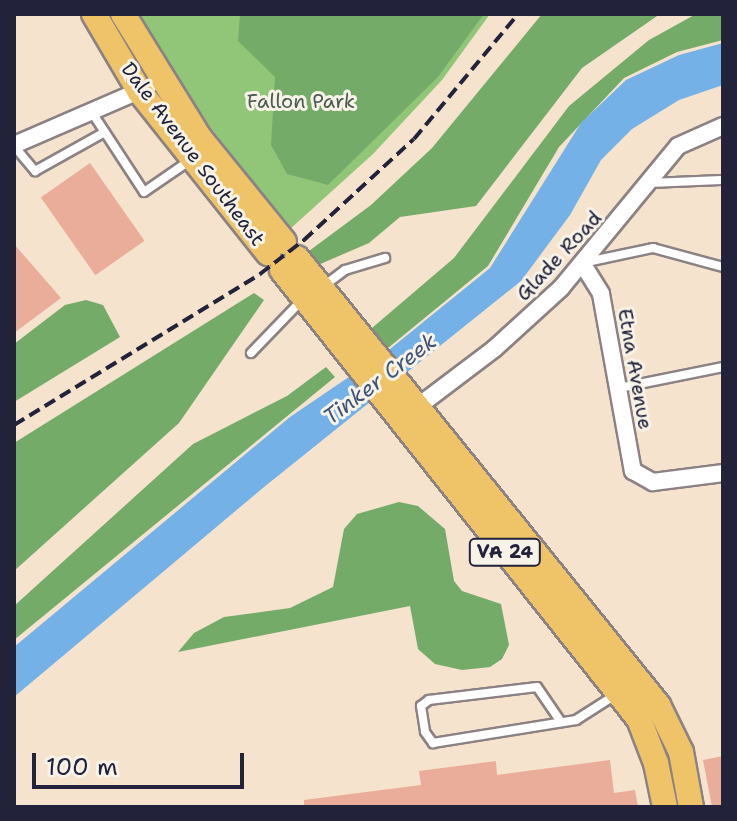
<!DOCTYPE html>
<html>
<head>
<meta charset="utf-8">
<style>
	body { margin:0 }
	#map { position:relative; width:737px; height:821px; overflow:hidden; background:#f5e3cd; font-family:"Shantell Sans",sans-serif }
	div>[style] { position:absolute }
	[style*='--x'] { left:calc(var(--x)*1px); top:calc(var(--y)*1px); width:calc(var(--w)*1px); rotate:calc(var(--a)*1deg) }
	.green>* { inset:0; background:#91c678 }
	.forest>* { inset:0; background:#74ab68 }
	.water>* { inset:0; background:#74b1e6 }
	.building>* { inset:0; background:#eaad99; transform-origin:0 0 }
	.roads { filter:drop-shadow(2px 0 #8c8284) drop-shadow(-2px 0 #8c8284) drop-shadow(0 2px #8c8284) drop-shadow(0 -2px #8c8284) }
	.lane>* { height:8px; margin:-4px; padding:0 4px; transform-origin:4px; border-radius:4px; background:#fff }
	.street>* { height:16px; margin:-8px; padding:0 8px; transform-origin:8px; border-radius:8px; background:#fff }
	.primary>* { height:24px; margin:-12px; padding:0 12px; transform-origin:12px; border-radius:12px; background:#efc469 }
	.rail>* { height:4px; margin-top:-2px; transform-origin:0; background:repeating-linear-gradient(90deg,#22223b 0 12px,transparent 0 18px) }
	span { translate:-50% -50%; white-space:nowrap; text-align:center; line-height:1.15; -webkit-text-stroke:6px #f7f3e8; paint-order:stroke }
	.shield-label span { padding:2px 6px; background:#f7f3e8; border:2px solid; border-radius:6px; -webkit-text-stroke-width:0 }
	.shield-label { font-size:18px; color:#22223b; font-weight:700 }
	.park-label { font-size:20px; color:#495b50 }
	.street-label { font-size:20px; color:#22223b }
	.water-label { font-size:22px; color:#3f5477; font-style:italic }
	.frame { position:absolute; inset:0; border:16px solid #22223b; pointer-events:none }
	.scale { position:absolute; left:32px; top:753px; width:212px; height:36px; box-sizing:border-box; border:4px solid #22223b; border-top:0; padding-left:10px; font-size:24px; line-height:28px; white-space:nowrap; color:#22223b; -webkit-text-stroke:6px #f7f3e8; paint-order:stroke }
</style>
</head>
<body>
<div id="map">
	<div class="green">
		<i style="clip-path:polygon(137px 14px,490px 14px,442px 80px,373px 154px,290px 229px,181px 90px)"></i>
	</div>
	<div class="forest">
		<i style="clip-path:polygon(240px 14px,484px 14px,438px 77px,328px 185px,287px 174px,271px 145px,275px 77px,238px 41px)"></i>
		<i style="clip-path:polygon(542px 14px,660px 14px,582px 68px,476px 206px,400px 217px,369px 243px,318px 265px,309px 251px,371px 205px,432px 148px)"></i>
		<i style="clip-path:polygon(696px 14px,723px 14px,723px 40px,677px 52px,624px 78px,559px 147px,488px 266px,388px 348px,372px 328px,454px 258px,569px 106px,649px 40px)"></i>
		<i style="clip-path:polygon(254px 293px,264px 300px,179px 423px,14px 571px,14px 443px)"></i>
		<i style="clip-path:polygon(86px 300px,103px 305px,120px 337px,14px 402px,14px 344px,65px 305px)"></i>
		<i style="clip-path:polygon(326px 367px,335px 377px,14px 640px,14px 606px,193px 444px,287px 396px)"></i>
		<i style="clip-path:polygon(399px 502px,418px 506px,445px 529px,454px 581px,462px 591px,501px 604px,509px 645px,502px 659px,490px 667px,462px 670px,435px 664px,418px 649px,410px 606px,178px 652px,194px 633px,224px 617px,290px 608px,333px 587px,344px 529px,357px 514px)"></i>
	</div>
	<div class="water">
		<i style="clip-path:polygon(723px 43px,723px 85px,679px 100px,632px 129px,601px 160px,570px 215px,521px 281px,264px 487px,14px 697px,14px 647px,290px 417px,390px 349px,490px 268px,581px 123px,626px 80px,679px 55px)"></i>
	</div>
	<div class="building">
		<i style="left:90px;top:163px;width:95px;height:60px;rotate:55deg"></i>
		<i style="clip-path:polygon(14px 244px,61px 298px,14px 333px)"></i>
		<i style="clip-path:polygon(723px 756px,723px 807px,712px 807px,703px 760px)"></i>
		<i style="clip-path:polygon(610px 760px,614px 793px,635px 790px,638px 807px,304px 807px,304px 800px,421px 785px,419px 771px,496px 761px,497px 775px)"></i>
	</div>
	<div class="roads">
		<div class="lane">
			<i style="--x:93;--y:114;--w:93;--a:56.8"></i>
			<i style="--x:144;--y:192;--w:58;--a:-34.5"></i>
			<i style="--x:14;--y:146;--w:33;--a:50"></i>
			<i style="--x:35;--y:171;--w:80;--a:-29.1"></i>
			<i style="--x:648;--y:183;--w:75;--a:-2.3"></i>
			<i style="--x:582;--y:263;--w:73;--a:-11.9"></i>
			<i style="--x:653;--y:248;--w:73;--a:15.2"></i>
			<i style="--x:325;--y:285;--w:25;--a:-37"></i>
			<i style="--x:345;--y:270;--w:42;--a:-16.7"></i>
			<i style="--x:251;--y:353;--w:75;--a:-46.1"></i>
			<i style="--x:619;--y:388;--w:106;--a:-11.4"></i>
			<i style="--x:561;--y:722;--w:42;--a:-124.4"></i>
			<i style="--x:537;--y:687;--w:109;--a:173.1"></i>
			<i style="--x:429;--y:700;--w:10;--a:143"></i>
			<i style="--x:421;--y:706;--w:26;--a:81"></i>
			<i style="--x:425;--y:732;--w:14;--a:54"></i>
			<i style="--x:433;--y:743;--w:145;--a:-9.1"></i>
			<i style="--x:576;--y:720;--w:49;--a:-32.4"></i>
		</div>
		<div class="street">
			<i style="--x:14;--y:145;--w:146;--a:-23.4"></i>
			<i style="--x:582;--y:263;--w:36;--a:58"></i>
			<i style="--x:601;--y:294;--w:180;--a:79.8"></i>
			<i style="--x:633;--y:471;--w:23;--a:29"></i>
			<i style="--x:653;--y:482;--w:71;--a:-7.3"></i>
			<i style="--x:416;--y:408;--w:98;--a:-37.1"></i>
			<i style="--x:494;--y:349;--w:91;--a:-42.3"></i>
			<i style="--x:561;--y:288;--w:184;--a:-50.5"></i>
			<i style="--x:678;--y:146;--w:49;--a:-24"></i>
		</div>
		<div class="primary">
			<i style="--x:94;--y:14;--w:91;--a:59.5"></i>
			<i style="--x:140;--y:92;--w:206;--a:51.5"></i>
			<i style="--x:123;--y:14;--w:145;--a:58.3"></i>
			<i style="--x:199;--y:137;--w:135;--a:51"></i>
			<i style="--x:297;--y:258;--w:575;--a:51.08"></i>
			<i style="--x:658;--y:705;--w:52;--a:63.9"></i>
			<i style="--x:681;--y:752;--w:56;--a:79.7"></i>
			<i style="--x:282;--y:270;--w:574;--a:51.51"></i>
			<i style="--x:639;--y:719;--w:47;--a:68.9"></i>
			<i style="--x:656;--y:763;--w:45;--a:78.4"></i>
		</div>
	</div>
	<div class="rail">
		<i style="--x:14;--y:425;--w:289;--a:-31.5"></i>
		<i style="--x:260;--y:274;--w:56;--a:-37.7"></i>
		<i style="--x:304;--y:240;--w:149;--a:-42.6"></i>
		<i style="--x:414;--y:139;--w:163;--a:-50.2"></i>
	</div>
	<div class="shield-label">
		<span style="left:505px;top:552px">VA 24</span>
	</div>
	<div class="park-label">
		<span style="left:301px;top:101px">Fallon Park</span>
	</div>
	<div class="street-label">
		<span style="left:193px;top:154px;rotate:53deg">Dale Avenue Southeast</span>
		<span style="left:559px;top:256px;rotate:-47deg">Glade Road</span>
		<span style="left:635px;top:369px;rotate:80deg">Etna Avenue</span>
	</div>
	<div class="water-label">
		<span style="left:380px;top:379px;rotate:-37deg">Tinker Creek</span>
	</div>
	<div class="frame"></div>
	<div class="scale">100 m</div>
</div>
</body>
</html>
